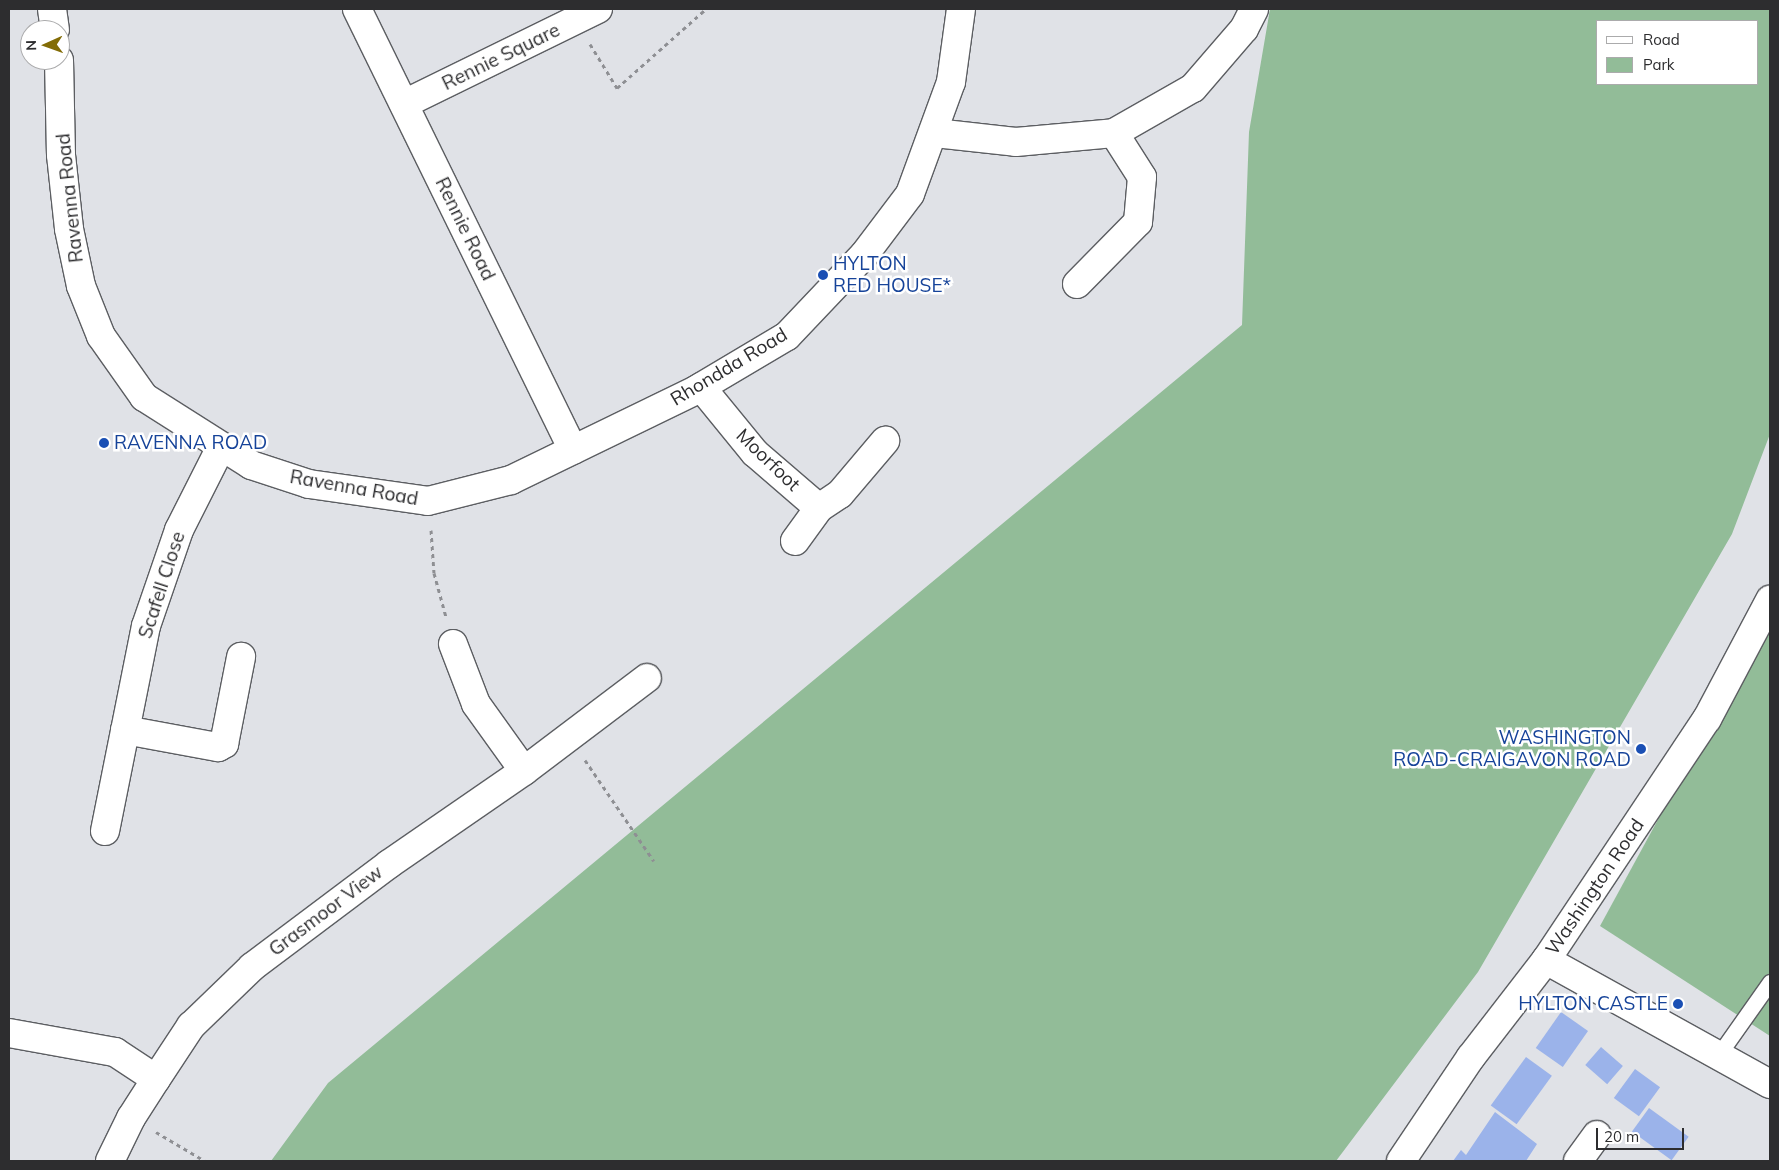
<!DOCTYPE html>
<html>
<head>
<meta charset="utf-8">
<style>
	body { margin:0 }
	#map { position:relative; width:1779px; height:1170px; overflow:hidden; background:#e0e2e7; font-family:Mulish,sans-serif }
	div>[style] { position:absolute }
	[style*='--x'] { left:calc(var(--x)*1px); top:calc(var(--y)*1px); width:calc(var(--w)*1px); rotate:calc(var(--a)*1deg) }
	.green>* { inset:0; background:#92bc98 }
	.building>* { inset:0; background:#9bb3ea; transform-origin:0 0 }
	.path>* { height:3px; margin-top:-1.5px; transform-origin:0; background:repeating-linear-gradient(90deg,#8e8f93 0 4px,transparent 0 8px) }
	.roads { filter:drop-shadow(1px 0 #5c5e62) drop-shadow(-1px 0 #5c5e62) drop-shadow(0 1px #5c5e62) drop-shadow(0 -1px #5c5e62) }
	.lane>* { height:15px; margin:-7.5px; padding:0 7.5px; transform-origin:7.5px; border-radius:7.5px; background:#fff }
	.street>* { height:28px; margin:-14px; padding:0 14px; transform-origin:14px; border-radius:14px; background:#fff }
	.secondary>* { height:28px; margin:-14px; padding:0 14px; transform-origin:14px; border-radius:14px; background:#fff }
	.dots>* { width:14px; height:14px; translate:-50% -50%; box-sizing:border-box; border:2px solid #fff; border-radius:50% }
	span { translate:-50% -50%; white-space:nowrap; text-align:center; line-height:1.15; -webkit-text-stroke:5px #fff; paint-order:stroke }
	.street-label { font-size:19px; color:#2d2d2f }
	.transit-label { font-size:19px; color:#164399 }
	.left { translate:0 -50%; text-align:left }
	.right { translate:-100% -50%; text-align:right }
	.frame { position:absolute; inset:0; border:10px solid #2d2d2f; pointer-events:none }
	.legend { position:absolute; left:1596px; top:20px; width:162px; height:65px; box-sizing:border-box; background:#fff; border:1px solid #ababac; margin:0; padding:6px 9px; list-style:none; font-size:15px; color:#2d2d2f }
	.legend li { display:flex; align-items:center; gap:10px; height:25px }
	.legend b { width:25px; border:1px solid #ababac }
	.north { position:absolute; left:20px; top:20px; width:50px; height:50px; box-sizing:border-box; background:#fff; border:1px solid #ababac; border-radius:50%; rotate:268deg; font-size:14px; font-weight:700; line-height:20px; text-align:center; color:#2d2d2f }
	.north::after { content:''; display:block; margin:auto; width:18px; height:22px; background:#836c06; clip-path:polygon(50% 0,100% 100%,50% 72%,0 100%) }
	.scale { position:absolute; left:1596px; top:1128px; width:88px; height:22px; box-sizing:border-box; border:2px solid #2d2d2f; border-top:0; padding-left:6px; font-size:15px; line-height:18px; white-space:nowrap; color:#2d2d2f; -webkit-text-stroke:4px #fff; paint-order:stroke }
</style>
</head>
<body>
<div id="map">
	<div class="green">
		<i style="clip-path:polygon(evenodd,1270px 9px,1770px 9px,1770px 434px,1732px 534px,1478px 972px,1336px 1161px,271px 1161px,328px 1083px,1242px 325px,1249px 132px,1270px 9px,1598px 21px,1758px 21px,1758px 84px,1598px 84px,1598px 21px)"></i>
		<i style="clip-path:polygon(1770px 614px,1770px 1036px,1600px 926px)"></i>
	</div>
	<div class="building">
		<i style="left:1561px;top:1012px;width:33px;height:44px;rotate:35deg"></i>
		<i style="left:1601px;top:1047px;width:29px;height:24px;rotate:41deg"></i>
		<i style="left:1526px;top:1057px;width:32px;height:60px;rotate:36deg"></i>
		<i style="left:1635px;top:1069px;width:31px;height:36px;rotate:36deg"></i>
		<i style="left:1649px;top:1108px;width:49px;height:29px;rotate:36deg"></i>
		<i style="clip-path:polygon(1495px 1112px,1537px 1144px,1526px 1161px,1453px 1161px,1461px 1150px,1466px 1155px)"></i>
	</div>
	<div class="path">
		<i style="--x:590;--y:44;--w:52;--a:58.5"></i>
		<i style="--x:617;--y:88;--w:119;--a:-41.6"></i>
		<i style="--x:431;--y:530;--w:43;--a:86"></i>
		<i style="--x:434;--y:573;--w:46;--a:74.7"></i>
		<i style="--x:585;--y:760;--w:122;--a:55.7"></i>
		<i style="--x:156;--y:1132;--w:57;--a:30.6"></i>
	</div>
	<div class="roads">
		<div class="lane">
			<i style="--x:1717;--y:1057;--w:92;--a:-54.8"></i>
		</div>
		<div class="street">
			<i style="--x:52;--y:9;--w:21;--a:82"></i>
			<i style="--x:357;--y:9;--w:491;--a:63.9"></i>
			<i style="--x:59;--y:60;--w:95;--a:88.8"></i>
			<i style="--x:61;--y:155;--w:74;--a:83.8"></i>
			<i style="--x:69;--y:229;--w:58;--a:78.1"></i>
			<i style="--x:81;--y:286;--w:54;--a:68.2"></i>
			<i style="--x:101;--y:336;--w:75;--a:54.8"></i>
			<i style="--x:144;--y:397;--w:127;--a:32.4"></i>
			<i style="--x:251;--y:465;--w:61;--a:18.1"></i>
			<i style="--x:309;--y:484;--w:120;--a:8.1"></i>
			<i style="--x:428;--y:501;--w:86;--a:-14.2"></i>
			<i style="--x:511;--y:480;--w:206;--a:-25.9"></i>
			<i style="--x:696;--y:390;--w:106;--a:-30.7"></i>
			<i style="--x:787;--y:336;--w:112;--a:-46.5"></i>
			<i style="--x:864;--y:255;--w:76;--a:-53"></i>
			<i style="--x:910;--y:194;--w:119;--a:-69.9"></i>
			<i style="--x:951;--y:82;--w:74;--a:-82.2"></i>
			<i style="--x:404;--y:104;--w:216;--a:-26.1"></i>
			<i style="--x:935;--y:133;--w:81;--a:6.3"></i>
			<i style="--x:1016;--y:142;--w:98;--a:-5.2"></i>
			<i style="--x:1114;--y:133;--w:91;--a:-29.7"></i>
			<i style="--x:1193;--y:88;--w:78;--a:-49.2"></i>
			<i style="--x:1244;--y:29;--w:22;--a:-63"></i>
			<i style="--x:1077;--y:284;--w:87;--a:-45.5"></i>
			<i style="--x:1138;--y:222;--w:45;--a:-84.9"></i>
			<i style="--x:1142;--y:177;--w:52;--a:-122.5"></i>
			<i style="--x:701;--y:387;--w:85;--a:50.7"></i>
			<i style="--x:755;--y:453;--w:84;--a:40.7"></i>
			<i style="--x:819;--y:508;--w:25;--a:-34"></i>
			<i style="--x:840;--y:494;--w:70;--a:-49.7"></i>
			<i style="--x:795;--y:541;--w:41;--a:-54"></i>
			<i style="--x:453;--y:644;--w:64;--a:69"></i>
			<i style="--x:476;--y:704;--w:82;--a:54.4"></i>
			<i style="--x:125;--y:730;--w:95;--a:10.4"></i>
			<i style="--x:218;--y:747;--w:7;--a:-27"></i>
			<i style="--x:224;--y:744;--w:89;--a:-78.9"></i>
			<i style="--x:105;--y:831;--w:209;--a:-78.7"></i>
			<i style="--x:146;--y:626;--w:102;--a:-71"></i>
			<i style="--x:179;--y:530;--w:93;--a:-63.2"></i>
			<i style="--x:9;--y:1033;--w:108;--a:10.2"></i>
			<i style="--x:115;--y:1052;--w:49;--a:33.4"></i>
			<i style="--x:156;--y:1079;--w:64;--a:-56.6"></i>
			<i style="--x:191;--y:1026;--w:85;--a:-44"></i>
			<i style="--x:252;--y:967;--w:171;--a:-36.9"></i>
			<i style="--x:389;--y:864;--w:164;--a:-34.6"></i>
			<i style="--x:524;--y:771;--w:154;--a:-37.1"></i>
			<i style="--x:110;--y:1161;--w:48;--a:-64"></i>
			<i style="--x:131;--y:1118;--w:46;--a:-57.3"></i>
			<i style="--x:1578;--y:1161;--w:32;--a:-54"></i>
		</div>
		<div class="secondary">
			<i style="--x:1546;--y:960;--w:256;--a:29"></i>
			<i style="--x:1401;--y:1161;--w:125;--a:-56.1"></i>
			<i style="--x:1471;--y:1057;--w:123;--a:-52.3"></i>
			<i style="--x:1546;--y:960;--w:290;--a:-56.3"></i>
			<i style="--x:1707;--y:719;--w:135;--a:-62.1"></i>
		</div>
	</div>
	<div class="dots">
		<i style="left:823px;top:275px;background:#1a4fb4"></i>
		<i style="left:104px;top:443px;background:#1a4fb4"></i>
		<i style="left:1641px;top:749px;background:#1a4fb4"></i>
		<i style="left:1678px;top:1004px;background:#1a4fb4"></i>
	</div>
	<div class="street-label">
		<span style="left:501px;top:57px;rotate:-26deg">Rennie Square</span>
		<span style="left:70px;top:198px;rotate:-96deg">Ravenna Road</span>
		<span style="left:465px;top:229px;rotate:64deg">Rennie Road</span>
		<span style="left:729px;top:367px;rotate:-31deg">Rhondda Road</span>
		<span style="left:768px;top:460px;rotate:44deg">Moorfoot</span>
		<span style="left:354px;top:488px;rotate:10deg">Ravenna Road</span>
		<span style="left:162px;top:585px;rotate:-72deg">Scafell Close</span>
		<span style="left:1595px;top:887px;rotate:-56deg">Washington Road</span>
		<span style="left:326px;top:911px;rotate:-37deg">Grasmoor View</span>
	</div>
	<div class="transit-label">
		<span class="left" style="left:833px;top:275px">HYLTON<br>RED HOUSE*</span>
		<span class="left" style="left:114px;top:443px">RAVENNA ROAD</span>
		<span class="right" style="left:1631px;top:749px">WASHINGTON<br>ROAD-CRAIGAVON ROAD</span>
		<span class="right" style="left:1668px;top:1004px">HYLTON CASTLE</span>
	</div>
	<div class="frame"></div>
	<ul class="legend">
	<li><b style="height:6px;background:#fff"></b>Road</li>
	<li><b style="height:14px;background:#92bc98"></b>Park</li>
	</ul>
	<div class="north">N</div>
	<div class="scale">20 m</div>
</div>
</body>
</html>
